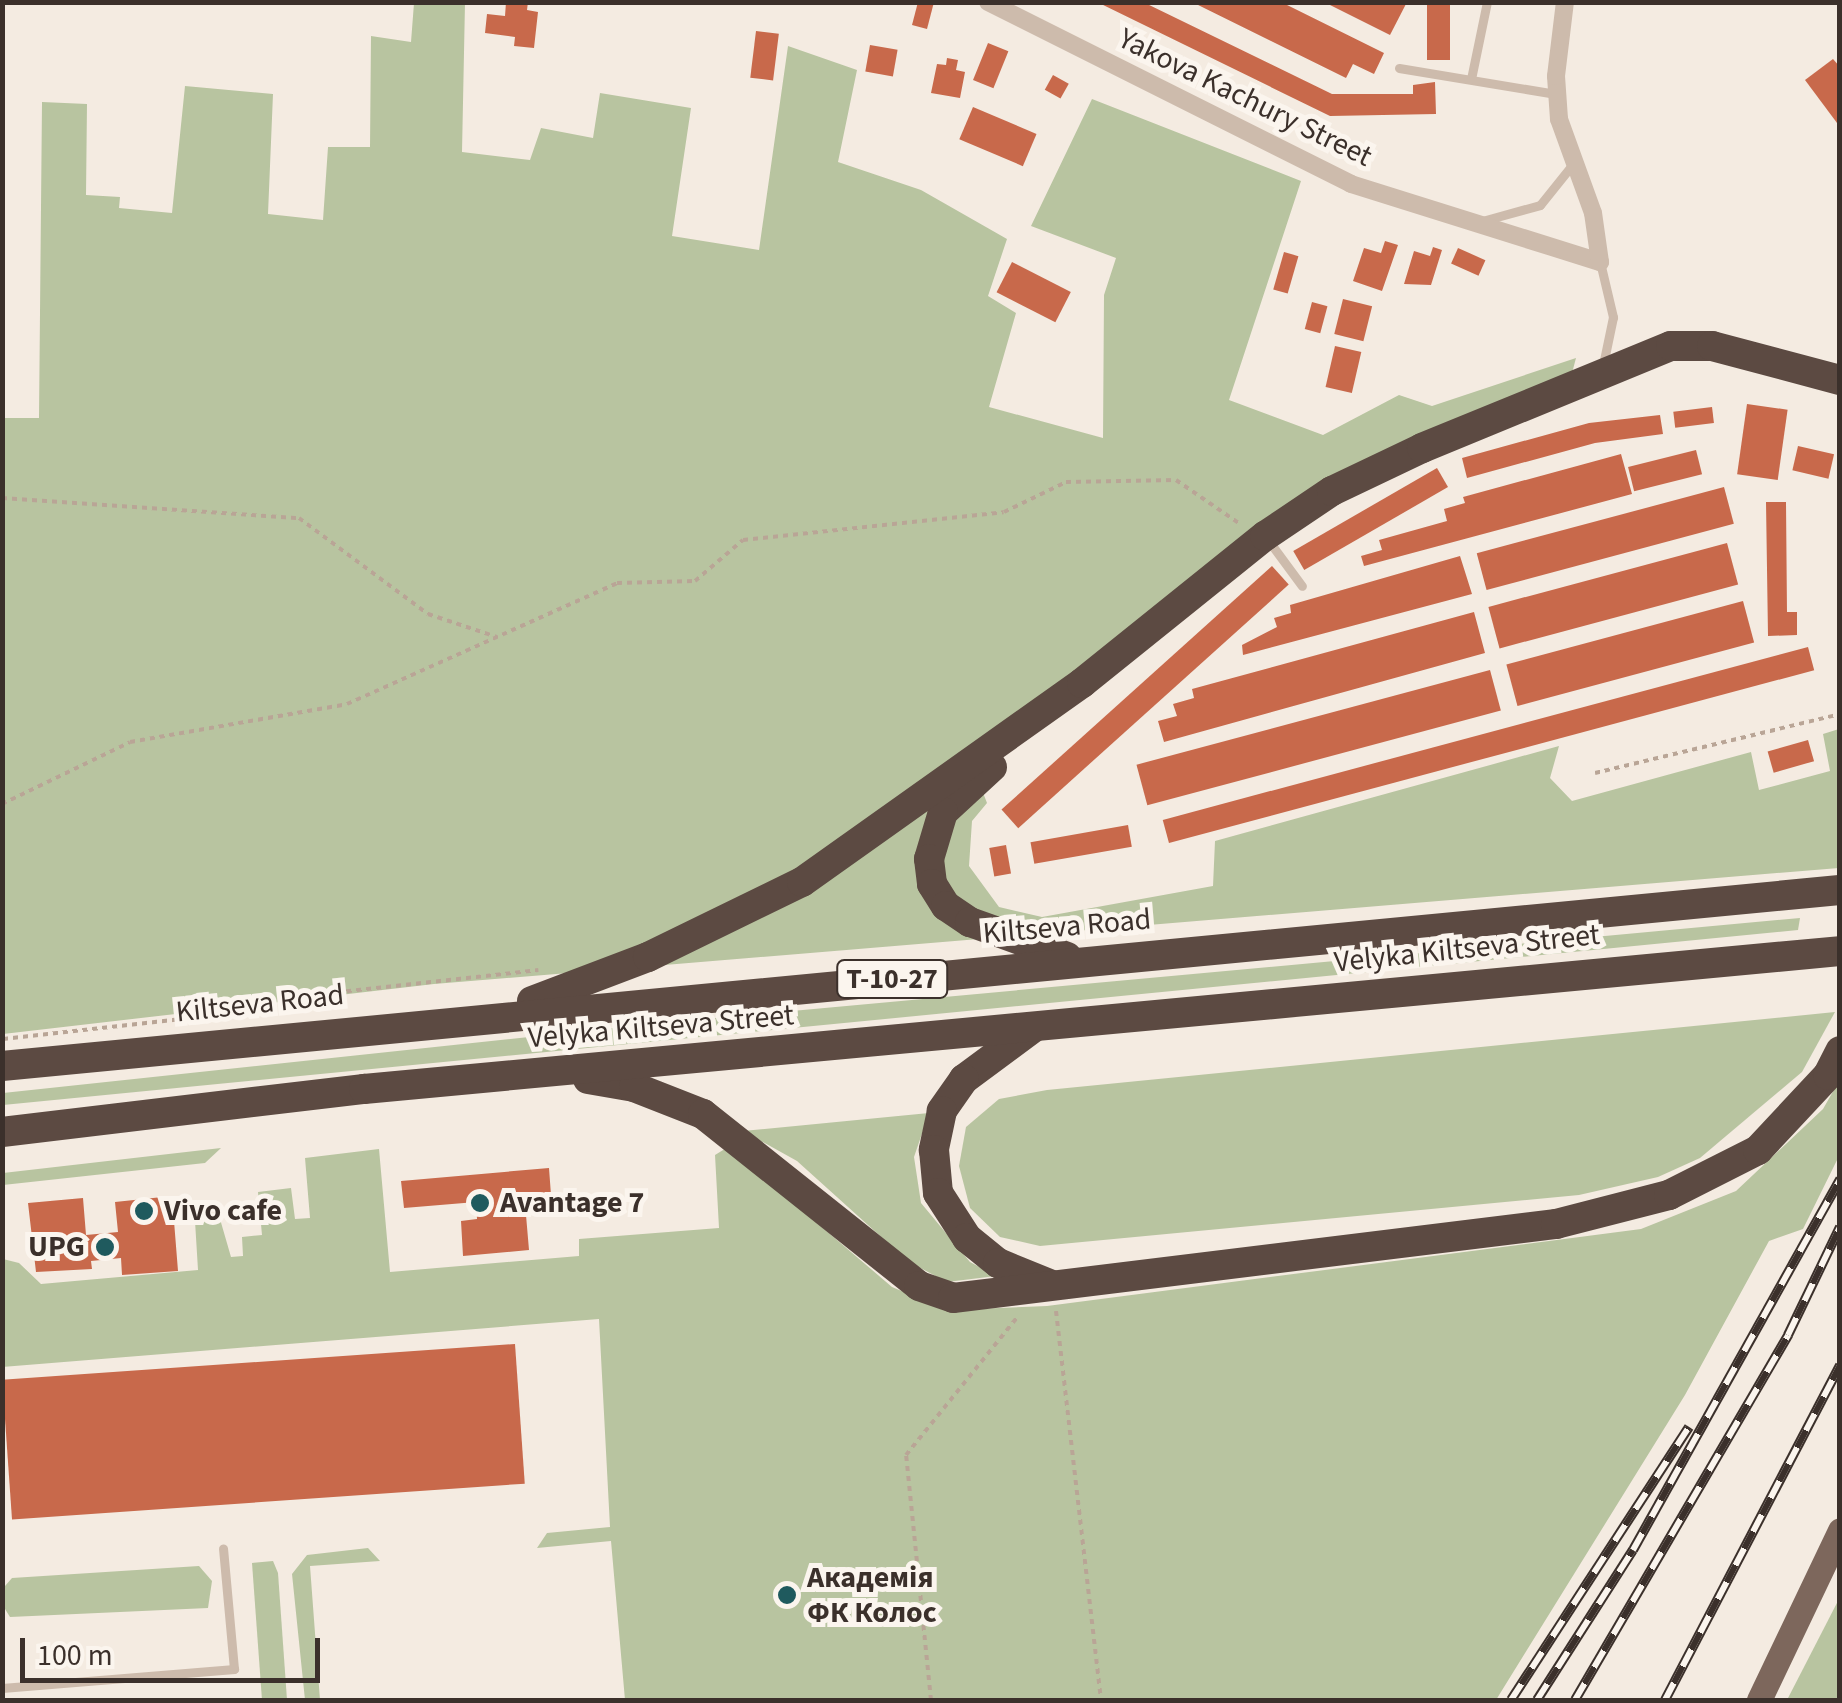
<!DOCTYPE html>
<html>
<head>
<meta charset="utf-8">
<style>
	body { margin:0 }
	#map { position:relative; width:1842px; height:1703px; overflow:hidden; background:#f4ebe1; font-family:"Source Sans 3",sans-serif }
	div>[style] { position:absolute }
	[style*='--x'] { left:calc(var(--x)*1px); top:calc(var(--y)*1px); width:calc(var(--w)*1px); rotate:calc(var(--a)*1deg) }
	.green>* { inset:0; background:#b8c4a0 }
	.building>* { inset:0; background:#c8694b; transform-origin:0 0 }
	.path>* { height:4px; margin-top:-2px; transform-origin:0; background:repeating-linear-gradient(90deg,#b9a596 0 5px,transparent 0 10px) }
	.lane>* { height:9px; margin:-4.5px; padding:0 4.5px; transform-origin:4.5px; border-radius:4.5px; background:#cdbbac }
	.street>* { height:18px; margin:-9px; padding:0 9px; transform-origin:9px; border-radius:9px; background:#cdbbac }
	.primary>* { height:25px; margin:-12.5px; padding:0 12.5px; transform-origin:12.5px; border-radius:12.5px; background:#7d675c }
	.highway>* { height:30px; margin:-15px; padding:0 15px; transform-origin:15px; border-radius:15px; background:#5c4a42 }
	.rail>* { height:10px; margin-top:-5px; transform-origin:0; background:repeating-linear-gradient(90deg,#fbf5ee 0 19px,#3b302b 0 38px); box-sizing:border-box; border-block:2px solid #3b302b }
	.dots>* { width:28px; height:28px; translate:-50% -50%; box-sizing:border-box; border:5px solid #fbf5ee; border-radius:50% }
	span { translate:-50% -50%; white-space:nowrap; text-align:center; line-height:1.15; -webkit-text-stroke:10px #fbf5ee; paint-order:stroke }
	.shield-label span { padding:2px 8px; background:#fbf5ee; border:2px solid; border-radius:8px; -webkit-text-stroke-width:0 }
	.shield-label { font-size:28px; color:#3b302b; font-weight:700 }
	.street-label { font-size:30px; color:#3b302b }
	.poi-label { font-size:30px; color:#3b302b; font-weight:700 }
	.left { translate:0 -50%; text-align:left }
	.right { translate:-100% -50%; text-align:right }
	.frame { position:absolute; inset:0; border:5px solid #3b302b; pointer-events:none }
	.scale { position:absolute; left:20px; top:1638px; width:300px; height:45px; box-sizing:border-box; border:5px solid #3b302b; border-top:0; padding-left:12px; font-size:30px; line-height:35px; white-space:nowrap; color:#3b302b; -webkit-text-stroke:8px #fbf5ee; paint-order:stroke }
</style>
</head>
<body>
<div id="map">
	<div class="green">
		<i style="clip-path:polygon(414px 3px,465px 3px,462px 152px,530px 160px,541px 128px,593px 138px,600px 93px,691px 108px,672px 236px,759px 250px,788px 46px,857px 70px,838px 162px,921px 190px,1007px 239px,988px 296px,1016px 313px,989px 407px,1103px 438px,1104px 295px,1116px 258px,1031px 226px,1092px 99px,1301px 181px,1229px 400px,1323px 435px,1399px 395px,1432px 406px,1576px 358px,1571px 377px,1207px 565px,1078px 675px,967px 751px,987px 803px,972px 821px,969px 866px,999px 907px,1042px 917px,1213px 886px,1215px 841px,1559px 746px,1550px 778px,1572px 801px,1751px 752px,1759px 790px,1830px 771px,1823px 734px,1839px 729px,1839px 868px,434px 984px,3px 1034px,2px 418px,39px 418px,42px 102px,87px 104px,86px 195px,120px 197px,119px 208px,172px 213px,185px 86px,273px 94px,268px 214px,323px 220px,328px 147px,370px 147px,371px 36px,411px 42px)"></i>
		<i style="clip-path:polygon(1800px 918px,1798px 930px,3px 1105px,3px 1093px,651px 1024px)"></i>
		<i style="clip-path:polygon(1835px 1012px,1802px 1072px,1700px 1158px,1658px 1177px,1579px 1195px,1040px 1246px,1000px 1237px,970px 1208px,959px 1166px,966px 1127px,999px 1099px,1047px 1090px)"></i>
		<i style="clip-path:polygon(1839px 1081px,1839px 1156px,1803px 1229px,1769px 1241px,1685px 1395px,1496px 1700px,625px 1700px,611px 1541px,537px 1548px,547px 1533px,610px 1527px,599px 1319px,2px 1367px,3px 1259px,19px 1263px,41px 1284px,198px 1270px,195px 1221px,220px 1219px,231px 1257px,243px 1256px,242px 1237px,262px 1235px,258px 1192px,291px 1188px,295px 1219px,310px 1218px,305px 1158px,379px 1149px,390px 1272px,579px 1256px,579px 1239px,719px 1228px,715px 1155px,728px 1147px,892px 1287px,947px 1310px,1047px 1306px,1641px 1229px,1736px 1191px,1823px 1109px)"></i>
		<i style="clip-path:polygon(929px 1113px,914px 1157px,921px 1203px,970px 1262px,996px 1276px,947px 1282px,909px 1262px,797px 1161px,743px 1131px)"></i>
		<i style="clip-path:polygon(221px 1148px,205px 1163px,3px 1185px,3px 1173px)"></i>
		<i style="clip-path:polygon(368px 1548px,380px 1561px,310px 1566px,320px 1700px,305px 1700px,292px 1574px,307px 1555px)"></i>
		<i style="clip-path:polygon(273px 1561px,278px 1573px,287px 1700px,262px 1700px,252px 1563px)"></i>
		<i style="clip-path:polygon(199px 1566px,212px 1581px,208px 1608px,10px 1617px,5px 1609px,5px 1586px,12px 1578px)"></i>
		<i style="clip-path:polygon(1839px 1599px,1839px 1700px,1787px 1700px)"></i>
	</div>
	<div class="building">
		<i style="clip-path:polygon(506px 2px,528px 2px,527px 10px,538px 12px,534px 48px,514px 46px,515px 37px,485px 33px,487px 14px,505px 16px)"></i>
		<i style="clip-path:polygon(918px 2px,934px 2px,927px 29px,912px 25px)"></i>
		<i style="clip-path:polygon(1097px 2px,1143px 2px,1332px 94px,1413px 94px,1413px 85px,1435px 82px,1436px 114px,1330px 116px)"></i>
		<i style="clip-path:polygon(1192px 2px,1281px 2px,1384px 53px,1374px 74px,1353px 64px,1346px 78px)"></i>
		<i style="clip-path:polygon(1324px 2px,1407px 2px,1390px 35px)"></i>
		<i style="left:1427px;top:2px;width:23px;height:58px"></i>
		<i style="left:756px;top:31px;width:23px;height:47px;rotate:7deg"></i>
		<i style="left:988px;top:43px;width:22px;height:40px;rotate:22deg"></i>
		<i style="left:870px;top:45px;width:28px;height:27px;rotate:10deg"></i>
		<i style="clip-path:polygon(947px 58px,958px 60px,956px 70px,965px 72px,960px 98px,931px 93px,937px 64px,946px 65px)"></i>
		<i style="clip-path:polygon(1833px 59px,1840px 67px,1840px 127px,1805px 80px)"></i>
		<i style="left:1053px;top:75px;width:18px;height:17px;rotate:29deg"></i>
		<i style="left:973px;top:107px;width:69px;height:35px;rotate:23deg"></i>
		<i style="clip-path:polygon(1385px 241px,1398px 245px,1382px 291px,1353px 281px,1364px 248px,1381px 253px)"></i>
		<i style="clip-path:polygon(1433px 247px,1442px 250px,1431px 285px,1404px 284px,1414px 251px,1430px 256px)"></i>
		<i style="left:1458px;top:248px;width:30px;height:17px;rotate:24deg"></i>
		<i style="left:1284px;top:252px;width:15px;height:39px;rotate:16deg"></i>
		<i style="left:1012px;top:262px;width:66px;height:34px;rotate:27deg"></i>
		<i style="left:1343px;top:299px;width:30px;height:36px;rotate:14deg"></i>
		<i style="left:1312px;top:302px;width:16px;height:28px;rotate:15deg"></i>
		<i style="left:1335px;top:346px;width:27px;height:42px;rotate:13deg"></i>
		<i style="left:1747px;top:404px;width:41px;height:71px;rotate:8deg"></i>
		<i style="left:1712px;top:407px;width:16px;height:39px;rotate:83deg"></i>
		<i style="clip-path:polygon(1660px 415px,1663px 434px,1595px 443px,1467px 478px,1462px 458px,1589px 423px)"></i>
		<i style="left:1798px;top:446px;width:37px;height:25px;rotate:13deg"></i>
		<i style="left:1696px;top:450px;width:25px;height:70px;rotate:76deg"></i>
		<i style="clip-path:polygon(1621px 454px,1632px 494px,1364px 566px,1361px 556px,1382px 550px,1379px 540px,1447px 521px,1444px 509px,1465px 503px,1463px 497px)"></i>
		<i style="left:1437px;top:468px;width:22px;height:166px;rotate:60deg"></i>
		<i style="left:1724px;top:487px;width:38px;height:256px;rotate:75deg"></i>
		<i style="clip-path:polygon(1766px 502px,1786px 502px,1787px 612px,1797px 612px,1797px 635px,1768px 636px)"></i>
		<i style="left:1727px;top:543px;width:43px;height:247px;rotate:75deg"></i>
		<i style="clip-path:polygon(1460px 556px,1472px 594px,1243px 655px,1242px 645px,1277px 627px,1274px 618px,1291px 613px,1290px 605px)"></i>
		<i style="left:1272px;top:566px;width:25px;height:364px;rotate:48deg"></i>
		<i style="left:1743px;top:601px;width:43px;height:245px;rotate:75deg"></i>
		<i style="clip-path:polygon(1474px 612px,1485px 653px,1164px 742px,1158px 721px,1177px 716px,1173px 704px,1194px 698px,1192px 689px)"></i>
		<i style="left:1808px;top:647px;width:24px;height:668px;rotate:75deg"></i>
		<i style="left:1490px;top:670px;width:42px;height:366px;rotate:75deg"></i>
		<i style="left:1808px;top:740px;width:22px;height:42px;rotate:74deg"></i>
		<i style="left:1128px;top:825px;width:22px;height:99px;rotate:80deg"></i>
		<i style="left:1006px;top:845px;width:29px;height:17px;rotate:80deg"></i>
		<i style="clip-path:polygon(549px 1168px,551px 1195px,504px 1200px,506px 1217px,526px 1215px,529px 1250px,463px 1256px,461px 1221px,477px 1219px,476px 1202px,404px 1208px,401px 1181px)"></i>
		<i style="clip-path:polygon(172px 1196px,178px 1271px,122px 1275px,121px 1258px,91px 1261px,92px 1269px,36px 1272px,28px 1203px,83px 1198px,86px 1235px,118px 1232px,115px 1202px)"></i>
		<i style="left:515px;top:1344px;width:140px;height:514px;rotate:86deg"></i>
	</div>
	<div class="path">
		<i style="--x:2;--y:498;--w:298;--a:3.9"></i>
		<i style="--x:299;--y:518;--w:161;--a:36.7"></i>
		<i style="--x:428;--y:614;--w:73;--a:18.4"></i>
		<i style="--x:1595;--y:773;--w:252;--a:-13.5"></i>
		<i style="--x:2;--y:804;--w:142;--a:-25.8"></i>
		<i style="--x:130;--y:742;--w:220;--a:-9.9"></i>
		<i style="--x:347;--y:704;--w:296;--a:-24.1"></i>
		<i style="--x:617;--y:583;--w:78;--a:-1.5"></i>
		<i style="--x:695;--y:581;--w:63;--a:-40.5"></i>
		<i style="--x:743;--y:540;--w:262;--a:-6.1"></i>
		<i style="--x:1004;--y:512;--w:69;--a:-25.8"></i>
		<i style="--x:1066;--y:482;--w:110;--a:-1"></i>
		<i style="--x:1176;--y:480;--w:78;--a:34.5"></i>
		<i style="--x:3;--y:1039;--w:198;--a:-6.4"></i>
		<i style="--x:200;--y:1017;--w:69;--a:-14.2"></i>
		<i style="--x:267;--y:1000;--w:273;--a:-6.3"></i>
		<i style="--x:1056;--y:1311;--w:392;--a:83.4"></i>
		<i style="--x:931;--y:1700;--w:246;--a:-95.8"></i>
		<i style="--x:906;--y:1455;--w:179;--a:-51.1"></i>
	</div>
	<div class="lane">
		<i style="--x:1399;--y:68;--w:159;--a:9.4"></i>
		<i style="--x:1471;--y:79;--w:79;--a:-78.3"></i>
		<i style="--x:1482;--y:221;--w:60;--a:-15.4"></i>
		<i style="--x:1540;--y:205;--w:51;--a:-51.3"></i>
		<i style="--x:1600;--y:262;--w:57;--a:76.7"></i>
		<i style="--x:1613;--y:317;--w:49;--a:101.8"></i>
		<i style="--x:1268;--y:540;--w:57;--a:53.5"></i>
		<i style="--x:2;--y:1688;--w:233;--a:-4.7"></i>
		<i style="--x:234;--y:1669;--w:121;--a:-95.2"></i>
	</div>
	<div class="street">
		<i style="--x:988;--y:2;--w:406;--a:26.6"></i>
		<i style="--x:1351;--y:184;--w:261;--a:17.4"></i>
		<i style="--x:1600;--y:262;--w:49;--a:-98.1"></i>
		<i style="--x:1593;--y:213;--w:100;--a:-109.9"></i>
		<i style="--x:1559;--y:119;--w:43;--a:-94"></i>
		<i style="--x:1556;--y:76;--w:75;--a:-83.1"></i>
	</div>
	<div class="primary">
		<i style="--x:1759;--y:1700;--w:188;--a:-64.5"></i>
	</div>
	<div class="highway">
		<i style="--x:992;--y:767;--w:67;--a:137.4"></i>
		<i style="--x:943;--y:812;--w:49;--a:106.6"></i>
		<i style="--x:929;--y:859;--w:25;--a:83"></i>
		<i style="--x:932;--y:884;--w:26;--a:58"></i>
		<i style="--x:946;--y:906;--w:29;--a:34"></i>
		<i style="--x:970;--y:922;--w:103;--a:19.8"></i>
		<i style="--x:532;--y:1001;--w:124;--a:-20.8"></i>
		<i style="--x:648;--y:957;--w:171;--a:-26"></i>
		<i style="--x:802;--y:882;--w:344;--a:-35.4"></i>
		<i style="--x:1082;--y:683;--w:235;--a:-38.8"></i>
		<i style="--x:1265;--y:536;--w:81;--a:-33.9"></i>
		<i style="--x:1332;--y:491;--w:100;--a:-25.5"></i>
		<i style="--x:1422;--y:448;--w:269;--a:-22.3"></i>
		<i style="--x:1671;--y:346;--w:41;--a:0"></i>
		<i style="--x:1712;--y:346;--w:132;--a:14.9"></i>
		<i style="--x:1033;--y:1028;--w:86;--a:143.5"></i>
		<i style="--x:964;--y:1079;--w:39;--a:125"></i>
		<i style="--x:942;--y:1111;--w:40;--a:102"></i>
		<i style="--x:934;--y:1150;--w:43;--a:84.7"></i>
		<i style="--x:938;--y:1193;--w:54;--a:57.2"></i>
		<i style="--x:967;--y:1238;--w:40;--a:39"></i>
		<i style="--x:998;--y:1263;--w:58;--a:22.2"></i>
		<i style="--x:2;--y:1066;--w:1846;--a:-5.47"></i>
		<i style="--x:588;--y:1079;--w:47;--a:9.9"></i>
		<i style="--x:634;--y:1087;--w:74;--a:21.4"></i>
		<i style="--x:703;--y:1114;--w:276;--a:38.5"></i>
		<i style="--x:919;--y:1286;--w:36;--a:19"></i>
		<i style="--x:953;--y:1298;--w:608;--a:-7"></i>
		<i style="--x:1556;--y:1224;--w:117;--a:-14.4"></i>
		<i style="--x:1669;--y:1195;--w:100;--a:-26.8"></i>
		<i style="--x:1758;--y:1150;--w:103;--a:-47"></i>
		<i style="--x:1828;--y:1075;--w:27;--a:-63"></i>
		<i style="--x:2;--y:1132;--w:365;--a:-6.8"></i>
		<i style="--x:364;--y:1089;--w:1482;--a:-5.34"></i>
	</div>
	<div class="rail">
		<i style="--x:1511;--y:1700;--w:326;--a:-56.9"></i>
		<i style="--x:1537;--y:1700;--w:178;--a:-57.4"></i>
		<i style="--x:1633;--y:1550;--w:425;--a:-60.8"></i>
		<i style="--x:1575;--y:1700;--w:423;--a:-59.7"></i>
		<i style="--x:1788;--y:1335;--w:120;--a:-64.3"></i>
		<i style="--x:1665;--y:1700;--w:378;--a:-62.4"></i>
	</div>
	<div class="dots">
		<i style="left:480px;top:1203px;background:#1f5a5e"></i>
		<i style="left:144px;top:1211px;background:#1f5a5e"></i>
		<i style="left:105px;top:1247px;background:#1f5a5e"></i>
		<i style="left:787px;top:1595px;background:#1f5a5e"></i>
	</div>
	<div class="shield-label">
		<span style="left:892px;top:979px">Т-10-27</span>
	</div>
	<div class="street-label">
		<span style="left:1245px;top:98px;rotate:26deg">Yakova Kachury Street</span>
		<span style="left:1067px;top:927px;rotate:-5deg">Kiltseva Road</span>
		<span style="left:1467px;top:949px;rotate:-6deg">Velyka Kiltseva Street</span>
		<span style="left:260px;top:1004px;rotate:-6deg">Kiltseva Road</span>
		<span style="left:661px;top:1027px;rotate:-5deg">Velyka Kiltseva Street</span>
	</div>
	<div class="poi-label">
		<span class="left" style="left:500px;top:1203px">Avantage 7</span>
		<span class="left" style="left:164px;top:1211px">Vivo cafe</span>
		<span class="right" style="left:85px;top:1247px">UPG</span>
		<span class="left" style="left:807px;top:1595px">Академія<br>ФК Колос</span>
	</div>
	<div class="frame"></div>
	<div class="scale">100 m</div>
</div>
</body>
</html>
